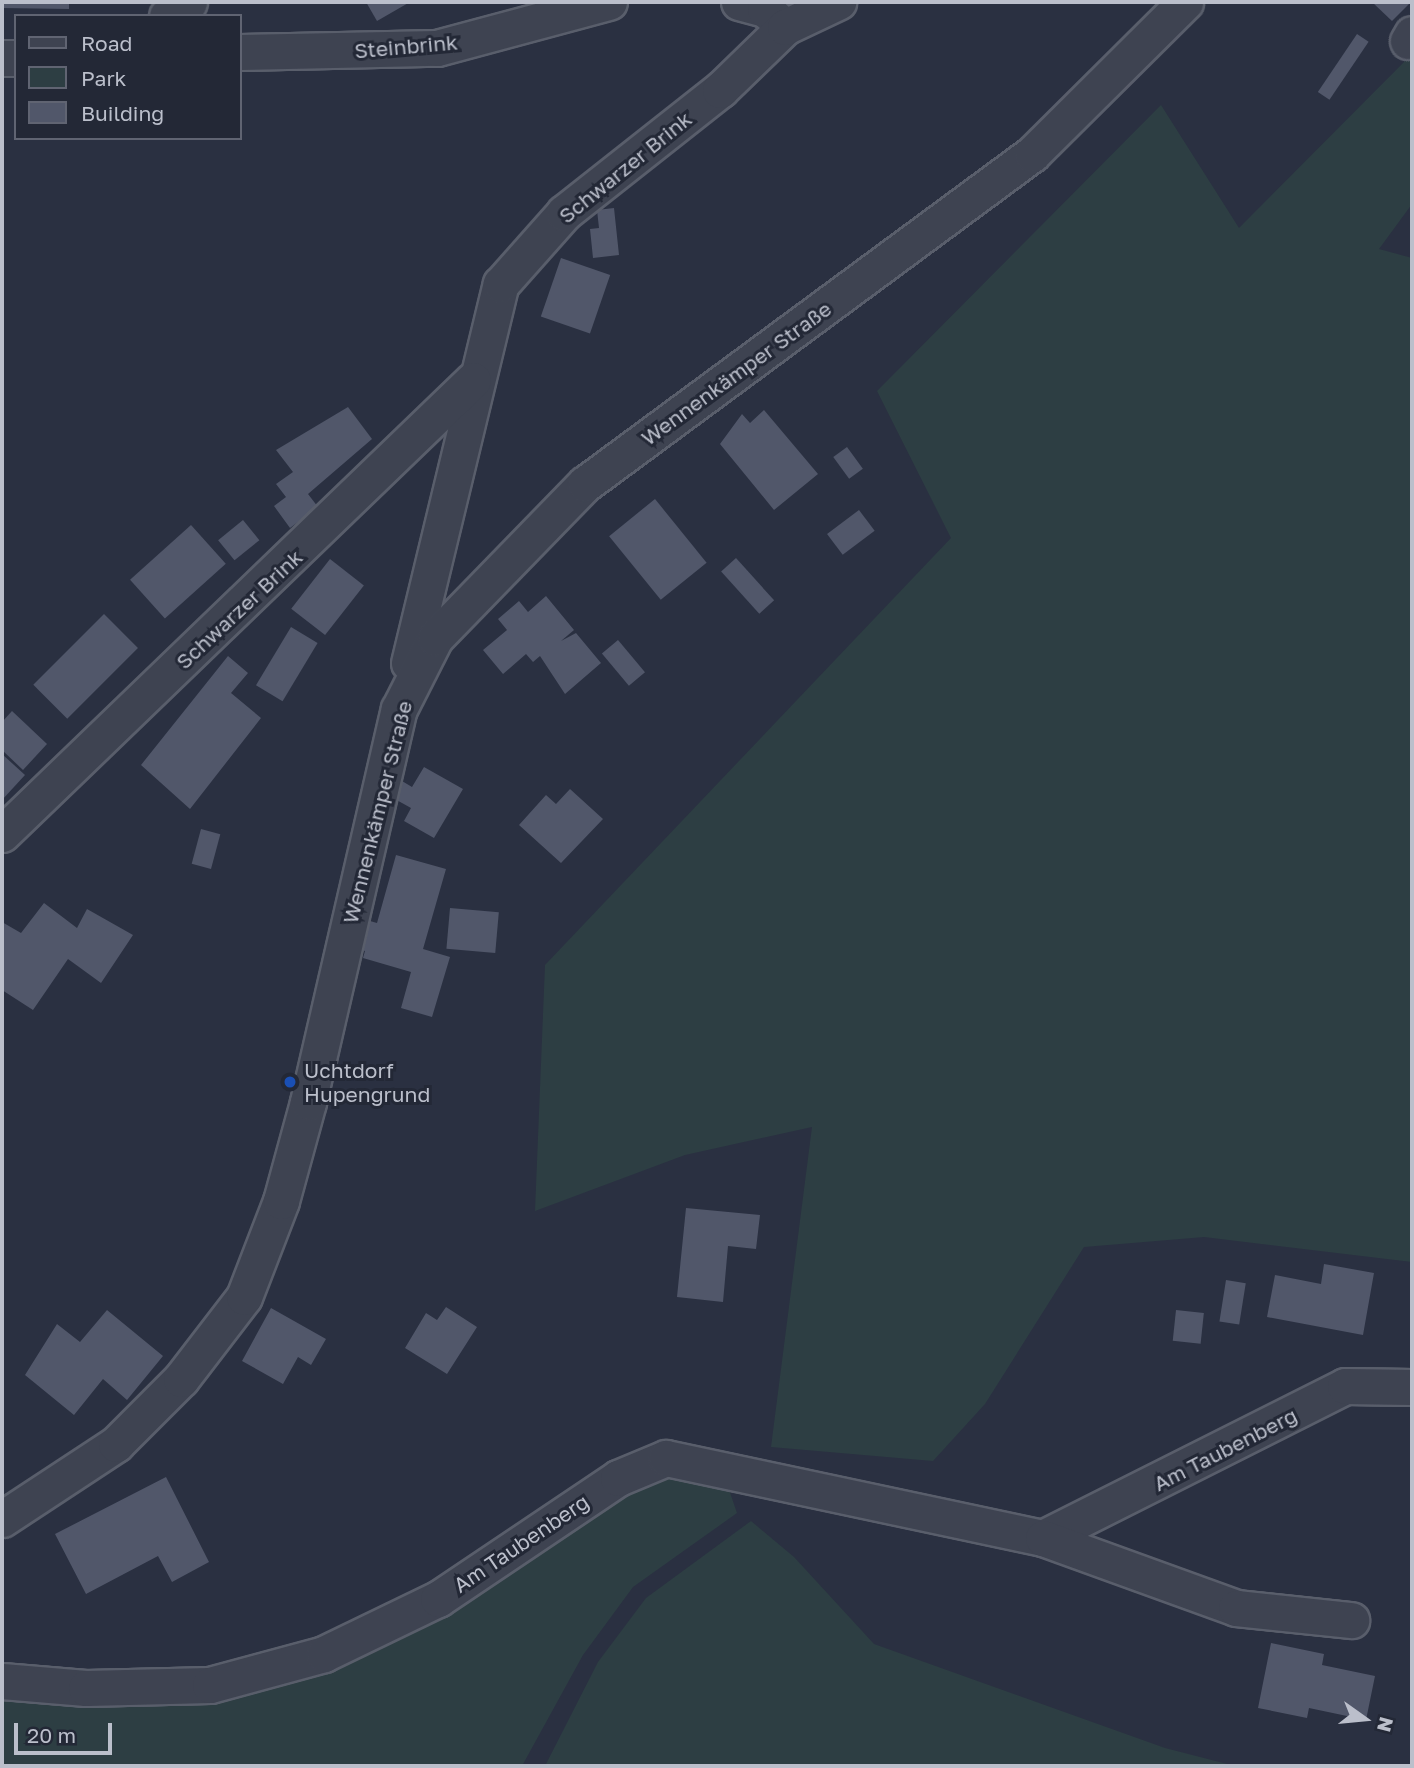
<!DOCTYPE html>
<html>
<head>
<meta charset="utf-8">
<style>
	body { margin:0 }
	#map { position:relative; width:1414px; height:1768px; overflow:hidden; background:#2a3041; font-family:"Golos Text",sans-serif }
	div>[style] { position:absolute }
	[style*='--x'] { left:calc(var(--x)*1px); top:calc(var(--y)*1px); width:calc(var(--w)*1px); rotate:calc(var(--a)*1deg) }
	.green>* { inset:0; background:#2d3e43 }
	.building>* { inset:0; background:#51576a; transform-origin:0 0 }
	.roads { filter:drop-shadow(2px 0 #595e6b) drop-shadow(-2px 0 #595e6b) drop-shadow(0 2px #595e6b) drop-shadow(0 -2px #595e6b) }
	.minor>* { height:35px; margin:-17.5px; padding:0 17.5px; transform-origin:17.5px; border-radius:17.5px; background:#3e4351 }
	.dots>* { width:19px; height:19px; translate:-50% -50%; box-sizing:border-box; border:4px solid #232836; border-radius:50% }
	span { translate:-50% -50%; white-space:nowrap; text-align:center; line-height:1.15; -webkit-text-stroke:6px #232836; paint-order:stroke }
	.street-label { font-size:21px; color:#bbbfcb }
	.poi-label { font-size:21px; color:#bbbfcb }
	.left { translate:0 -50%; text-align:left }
	.frame { position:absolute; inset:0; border:4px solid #bbbfcb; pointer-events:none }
	.legend { position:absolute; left:14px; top:14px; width:228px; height:126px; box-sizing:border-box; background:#232836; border:2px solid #606472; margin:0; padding:9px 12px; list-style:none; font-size:21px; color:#bbbfcb }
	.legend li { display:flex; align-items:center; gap:14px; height:35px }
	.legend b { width:35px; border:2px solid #606472 }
	.north { position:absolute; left:1330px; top:1684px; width:70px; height:70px; -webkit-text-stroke:5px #232836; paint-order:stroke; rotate:105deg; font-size:19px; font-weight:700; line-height:28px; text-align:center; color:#bbbfcb }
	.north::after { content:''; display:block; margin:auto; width:24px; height:32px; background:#bbbfcb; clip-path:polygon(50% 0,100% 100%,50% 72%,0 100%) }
	.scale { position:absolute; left:14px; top:1723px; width:98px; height:32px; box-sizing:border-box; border:4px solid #bbbfcb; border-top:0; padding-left:9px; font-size:21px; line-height:24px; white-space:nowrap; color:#bbbfcb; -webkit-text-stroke:5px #232836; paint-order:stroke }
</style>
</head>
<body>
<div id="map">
	<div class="green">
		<i style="clip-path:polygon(1412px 54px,1412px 204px,1379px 249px,1412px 258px,1412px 1262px,1204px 1237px,1084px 1247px,985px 1404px,933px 1461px,771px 1447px,812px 1127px,685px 1155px,535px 1211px,545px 965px,951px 538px,877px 391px,1161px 105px,1239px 228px)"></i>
		<i style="clip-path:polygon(667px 1467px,724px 1475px,737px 1513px,633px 1587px,583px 1655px,522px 1766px,2px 1766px,2px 1689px,211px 1693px)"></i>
		<i style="clip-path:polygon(751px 1521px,794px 1557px,874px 1644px,1165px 1748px,1235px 1766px,545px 1766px,598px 1662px,646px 1598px)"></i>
	</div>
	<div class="building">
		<i style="clip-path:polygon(2px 2px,69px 2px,69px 9px,2px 8px)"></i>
		<i style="clip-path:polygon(366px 2px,410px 2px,377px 21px)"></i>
		<i style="clip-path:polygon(1372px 2px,1411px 2px,1392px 21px)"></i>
		<i style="left:1357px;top:34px;width:14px;height:70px;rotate:34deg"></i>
		<i style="clip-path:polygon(614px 208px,619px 255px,593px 258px,590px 229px,599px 228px,597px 210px)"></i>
		<i style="left:561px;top:258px;width:52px;height:62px;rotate:19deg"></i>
		<i style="clip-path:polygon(348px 407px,372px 439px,308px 494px,318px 507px,290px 528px,274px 506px,286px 497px,276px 484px,293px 472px,276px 450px)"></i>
		<i style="clip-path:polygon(764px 410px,818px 474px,774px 510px,720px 444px,742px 414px,750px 423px)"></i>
		<i style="left:847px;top:447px;width:27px;height:17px;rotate:54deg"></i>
		<i style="left:655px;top:499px;width:82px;height:59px;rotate:51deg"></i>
		<i style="left:859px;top:510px;width:26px;height:40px;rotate:53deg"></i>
		<i style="left:243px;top:520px;width:26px;height:32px;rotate:51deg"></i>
		<i style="left:191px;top:525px;width:52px;height:82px;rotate:48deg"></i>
		<i style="left:736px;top:558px;width:57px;height:20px;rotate:48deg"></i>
		<i style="left:330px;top:559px;width:43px;height:63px;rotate:38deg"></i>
		<i style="clip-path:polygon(546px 596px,574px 630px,561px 641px,576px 633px,601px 663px,565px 694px,540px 656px,533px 662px,526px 654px,503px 674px,483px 650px,507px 630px,498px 619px,519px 601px,528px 612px)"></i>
		<i style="left:104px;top:614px;width:48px;height:100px;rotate:45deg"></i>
		<i style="left:291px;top:627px;width:31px;height:68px;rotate:31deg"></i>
		<i style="left:618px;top:640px;width:42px;height:21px;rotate:50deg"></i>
		<i style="clip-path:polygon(228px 656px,248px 673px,231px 693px,261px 718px,190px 809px,141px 765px)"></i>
		<i style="clip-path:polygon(12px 711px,47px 744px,23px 770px,2px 750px,2px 722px)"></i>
		<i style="clip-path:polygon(2px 754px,25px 775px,2px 800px)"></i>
		<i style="clip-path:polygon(424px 767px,463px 789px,434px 838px,404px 821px,411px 808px,393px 798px,402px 781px,412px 787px)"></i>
		<i style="clip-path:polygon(570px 789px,603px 819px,561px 863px,519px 825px,546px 795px,556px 804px)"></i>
		<i style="left:201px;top:829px;width:20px;height:36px;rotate:15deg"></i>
		<i style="clip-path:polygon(396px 855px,446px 869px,423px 949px,450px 957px,432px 1017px,401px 1008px,411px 972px,363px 958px,365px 951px,354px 948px,363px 919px,377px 923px)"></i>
		<i style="clip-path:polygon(44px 903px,77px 928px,87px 909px,133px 935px,101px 983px,68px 959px,33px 1010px,2px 990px,2px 922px,21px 933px)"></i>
		<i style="left:450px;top:908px;width:49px;height:41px;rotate:5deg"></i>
		<i style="clip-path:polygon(686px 1208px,760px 1215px,756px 1249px,728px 1246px,723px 1302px,677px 1297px)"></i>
		<i style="clip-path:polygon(1324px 1264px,1374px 1273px,1363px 1335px,1267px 1317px,1275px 1275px,1321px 1284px)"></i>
		<i style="left:1226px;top:1280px;width:20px;height:42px;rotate:9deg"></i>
		<i style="clip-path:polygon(446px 1307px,477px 1327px,447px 1374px,405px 1348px,426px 1313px,437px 1320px)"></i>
		<i style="clip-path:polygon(271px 1308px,326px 1339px,311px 1365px,298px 1357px,283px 1384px,242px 1361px)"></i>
		<i style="clip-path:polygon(107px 1310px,163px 1356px,127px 1400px,103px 1379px,74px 1415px,25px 1375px,57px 1324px,80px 1342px)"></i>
		<i style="left:1176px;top:1310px;width:28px;height:31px;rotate:6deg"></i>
		<i style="clip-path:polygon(166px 1477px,209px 1562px,172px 1582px,158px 1556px,86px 1594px,55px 1534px)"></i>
		<i style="clip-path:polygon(1271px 1643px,1324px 1654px,1322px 1665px,1375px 1676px,1366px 1720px,1309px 1708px,1307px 1718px,1258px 1708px)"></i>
	</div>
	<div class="roads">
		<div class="minor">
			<i style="--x:739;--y:2;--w:27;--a:15"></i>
			<i style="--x:765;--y:9;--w:27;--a:42"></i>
			<i style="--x:167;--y:16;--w:26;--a:-32"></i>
			<i style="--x:1408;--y:41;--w:8;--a:-60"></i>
			<i style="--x:240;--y:52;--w:197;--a:-1.2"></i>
			<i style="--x:437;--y:48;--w:178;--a:-15"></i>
			<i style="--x:2;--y:58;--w:14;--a:0"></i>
			<i style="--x:409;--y:663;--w:390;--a:-76.4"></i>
			<i style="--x:501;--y:284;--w:95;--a:-48.4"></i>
			<i style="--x:564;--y:213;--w:199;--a:-38.3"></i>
			<i style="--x:720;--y:90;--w:91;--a:-44.1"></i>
			<i style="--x:785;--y:27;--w:59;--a:-25.3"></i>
			<i style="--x:2;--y:834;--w:654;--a:-43.95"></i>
			<i style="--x:2;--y:1519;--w:136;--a:-33.3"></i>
			<i style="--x:116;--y:1444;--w:92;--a:-45"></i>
			<i style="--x:181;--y:1379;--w:103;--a:-52.5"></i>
			<i style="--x:244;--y:1297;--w:103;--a:-68.9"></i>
			<i style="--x:281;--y:1201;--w:103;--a:-74.7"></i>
			<i style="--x:308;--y:1102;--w:403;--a:-77"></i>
			<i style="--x:399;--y:709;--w:80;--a:-63.1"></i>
			<i style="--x:435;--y:638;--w:215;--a:-45.8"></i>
			<i style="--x:585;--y:484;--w:556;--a:-36.44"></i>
			<i style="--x:1032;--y:154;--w:216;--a:-44.8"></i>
			<i style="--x:1043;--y:1538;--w:338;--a:-26.7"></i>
			<i style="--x:1345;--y:1386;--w:67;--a:0.9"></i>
			<i style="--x:2;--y:1681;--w:84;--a:4.8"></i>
			<i style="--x:86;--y:1688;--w:124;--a:-1.4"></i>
			<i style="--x:210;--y:1685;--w:118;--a:-15.2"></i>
			<i style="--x:324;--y:1654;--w:127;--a:-25.8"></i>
			<i style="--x:438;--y:1599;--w:217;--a:-33.9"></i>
			<i style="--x:618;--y:1478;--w:52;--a:-22.6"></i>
			<i style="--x:666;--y:1458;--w:385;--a:12"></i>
			<i style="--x:1043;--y:1538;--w:205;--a:19.9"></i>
			<i style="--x:1236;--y:1608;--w:116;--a:6"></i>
		</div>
	</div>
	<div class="dots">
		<i style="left:290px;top:1082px;background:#1a4fb4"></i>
	</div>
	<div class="street-label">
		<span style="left:406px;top:46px;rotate:-5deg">Steinbrink</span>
		<span style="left:625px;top:167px;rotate:-39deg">Schwarzer Brink</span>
		<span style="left:736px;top:373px;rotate:-36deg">Wennenkämper Straße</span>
		<span style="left:239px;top:609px;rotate:-43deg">Schwarzer Brink</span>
		<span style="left:377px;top:812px;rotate:-76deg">Wennenkämper Straße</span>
		<span style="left:1225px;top:1449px;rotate:-27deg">Am Taubenberg</span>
		<span style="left:521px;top:1543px;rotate:-34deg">Am Taubenberg</span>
	</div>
	<div class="poi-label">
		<span class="left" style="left:304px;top:1082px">Uchtdorf<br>Hupengrund</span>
	</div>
	<div class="frame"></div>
	<ul class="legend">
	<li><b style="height:9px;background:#3e4351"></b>Road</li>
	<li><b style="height:19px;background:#2d3e43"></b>Park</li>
	<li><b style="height:19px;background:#51576a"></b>Building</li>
	</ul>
	<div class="north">N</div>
	<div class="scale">20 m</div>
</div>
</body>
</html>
